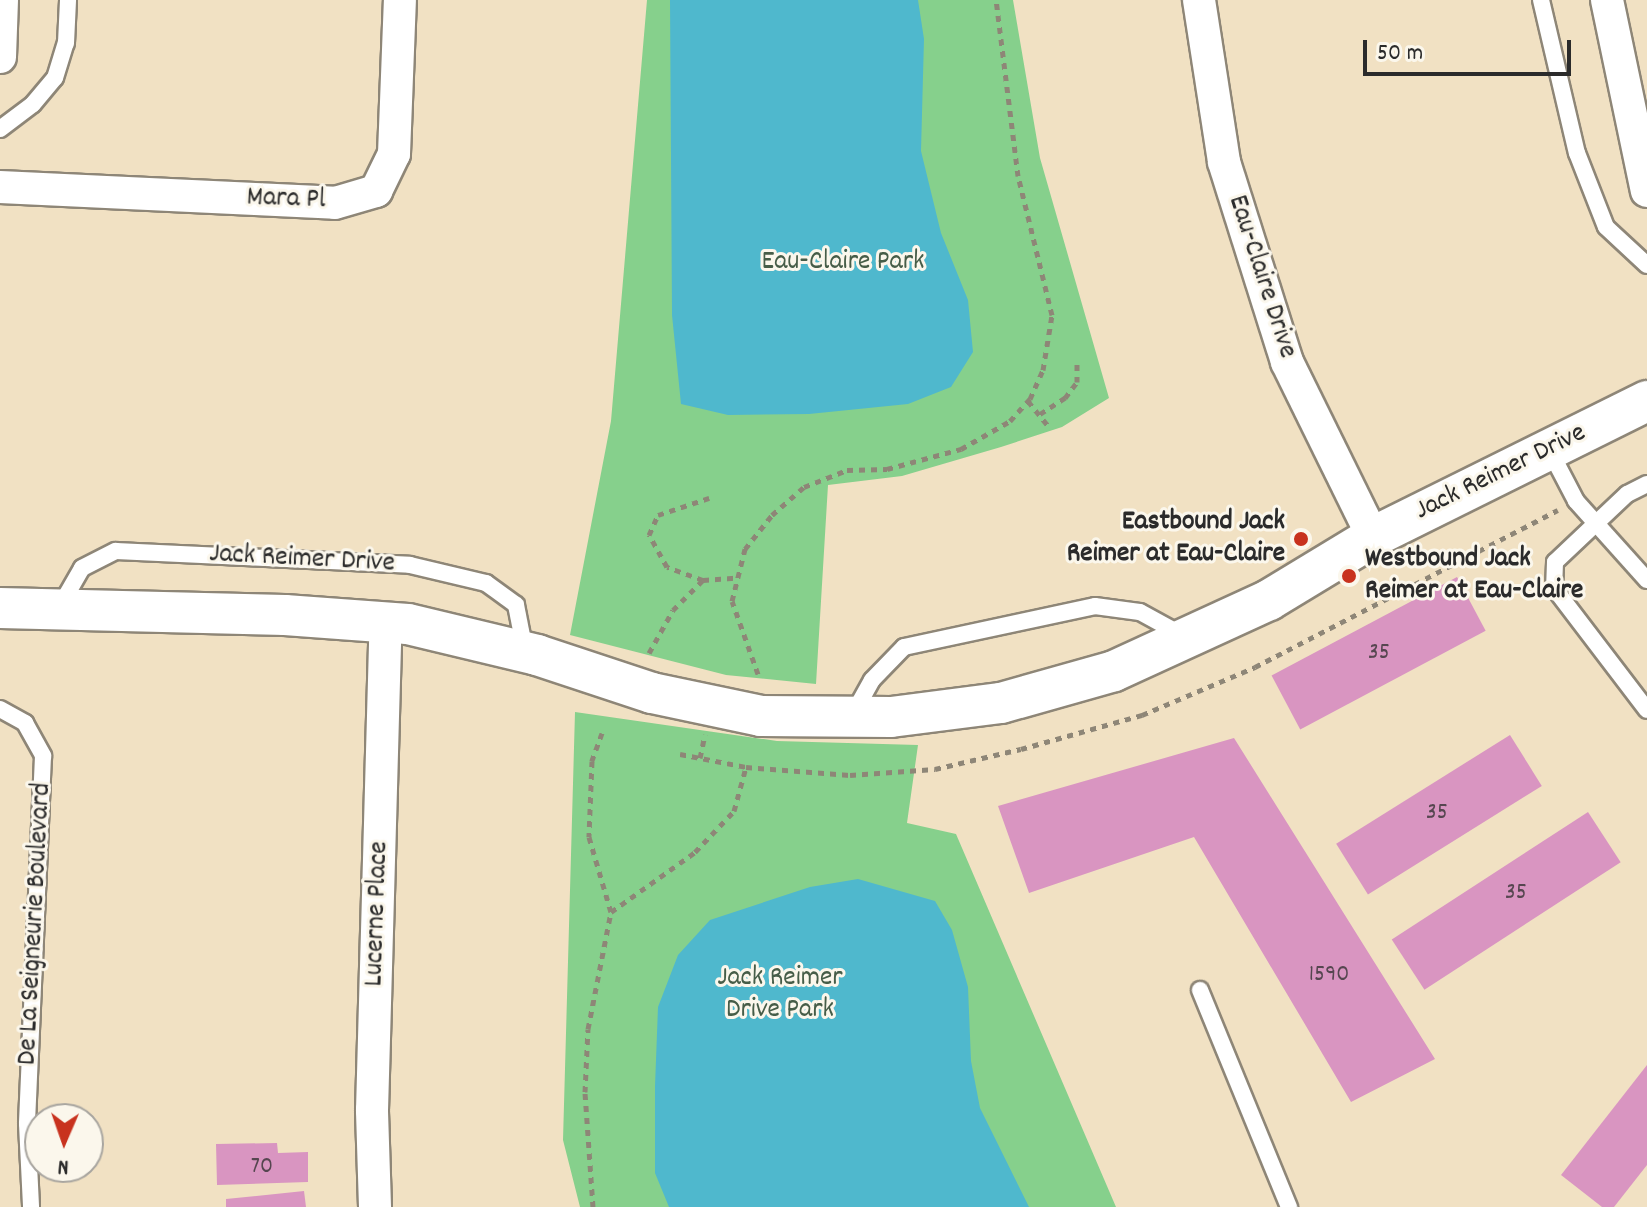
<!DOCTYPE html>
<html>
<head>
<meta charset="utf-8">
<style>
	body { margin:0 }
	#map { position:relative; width:1647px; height:1207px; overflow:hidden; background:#f1e1c3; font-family:Dekko,sans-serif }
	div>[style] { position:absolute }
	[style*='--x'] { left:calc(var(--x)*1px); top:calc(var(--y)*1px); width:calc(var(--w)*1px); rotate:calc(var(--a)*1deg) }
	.green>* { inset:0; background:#86d08c }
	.water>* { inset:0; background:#4fb8cd }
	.building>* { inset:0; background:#d995c1; transform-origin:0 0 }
	.path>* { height:5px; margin-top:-2.5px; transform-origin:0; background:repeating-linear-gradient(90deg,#8e8677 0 6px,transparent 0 12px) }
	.roads { filter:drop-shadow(2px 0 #8e8677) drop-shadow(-2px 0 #8e8677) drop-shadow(0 2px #8e8677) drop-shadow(0 -2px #8e8677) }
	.service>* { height:16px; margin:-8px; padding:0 8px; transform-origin:8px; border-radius:8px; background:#fff }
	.minor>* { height:32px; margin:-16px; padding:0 16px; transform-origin:16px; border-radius:16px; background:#fff }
	.tertiary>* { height:40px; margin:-20px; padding:0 20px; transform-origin:20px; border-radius:20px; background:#fff }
	.dots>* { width:22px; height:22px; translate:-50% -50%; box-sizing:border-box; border:4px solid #fbf7ec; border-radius:50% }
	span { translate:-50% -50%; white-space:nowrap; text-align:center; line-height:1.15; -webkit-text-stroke:6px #fbf7ec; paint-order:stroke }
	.number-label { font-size:24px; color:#564650 }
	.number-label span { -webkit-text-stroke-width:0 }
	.street-label { font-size:28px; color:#2b2b2b }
	.park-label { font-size:28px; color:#465d48 }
	.poi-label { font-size:28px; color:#2b2b2b; font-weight:700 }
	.right { translate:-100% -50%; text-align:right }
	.left { translate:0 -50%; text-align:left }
	.north { position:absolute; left:24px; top:1103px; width:80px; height:80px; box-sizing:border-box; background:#fbf7ec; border:2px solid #a8a59f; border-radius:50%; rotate:182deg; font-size:22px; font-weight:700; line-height:32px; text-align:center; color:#2b2b2b }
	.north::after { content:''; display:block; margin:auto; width:28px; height:36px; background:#c8321e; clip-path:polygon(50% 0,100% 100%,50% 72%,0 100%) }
	.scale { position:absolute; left:1363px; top:40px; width:208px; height:36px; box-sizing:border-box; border:4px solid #2b2b2b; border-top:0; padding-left:10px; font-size:24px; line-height:28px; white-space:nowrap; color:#2b2b2b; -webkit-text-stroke:6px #fbf7ec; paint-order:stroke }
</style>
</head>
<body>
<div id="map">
	<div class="green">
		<i style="clip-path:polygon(647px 0,1013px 0,1040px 158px,1109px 398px,1062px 427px,1001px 447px,902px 476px,828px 485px,816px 684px,726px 675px,570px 635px,611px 421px)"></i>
		<i style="clip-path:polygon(575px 712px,777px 741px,918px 745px,907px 823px,956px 834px,1116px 1207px,580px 1207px,563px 1140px)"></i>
	</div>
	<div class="water">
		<i style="clip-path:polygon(670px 0,918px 0,924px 39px,921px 151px,941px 233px,968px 300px,973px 352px,951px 387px,908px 404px,809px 414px,728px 415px,681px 404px,672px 315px)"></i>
		<i style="clip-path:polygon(858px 879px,935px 901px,952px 930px,968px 987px,971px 1061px,980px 1108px,1029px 1207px,669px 1207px,655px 1173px,655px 1086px,658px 1007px,678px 955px,710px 920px,810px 887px)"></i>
	</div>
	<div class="building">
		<i style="left:1457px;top:577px;width:61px;height:210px;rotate:62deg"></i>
		<i style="left:1510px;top:735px;width:60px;height:205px;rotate:58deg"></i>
		<i style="clip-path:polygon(1234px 738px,1435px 1059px,1351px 1102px,1194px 837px,1029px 893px,998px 806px)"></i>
		<i style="left:1588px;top:812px;width:60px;height:234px;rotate:57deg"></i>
		<i style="clip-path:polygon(1647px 1065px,1647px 1165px,1614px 1207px,1602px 1207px,1561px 1175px)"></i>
		<i style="clip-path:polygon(277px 1143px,278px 1153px,308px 1152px,308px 1182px,217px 1185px,216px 1144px)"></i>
		<i style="clip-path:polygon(304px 1191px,306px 1207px,226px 1207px,226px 1199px)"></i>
	</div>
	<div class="path">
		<i style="--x:1028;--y:401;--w:33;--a:51"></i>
		<i style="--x:1040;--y:414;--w:30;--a:-33"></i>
		<i style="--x:1065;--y:398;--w:20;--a:-53"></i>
		<i style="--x:1077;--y:382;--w:22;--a:-90"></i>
		<i style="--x:703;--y:580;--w:38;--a:-160"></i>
		<i style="--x:667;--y:567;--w:37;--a:-119"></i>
		<i style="--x:649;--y:535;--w:22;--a:-66"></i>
		<i style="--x:658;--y:515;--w:54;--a:-18.4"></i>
		<i style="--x:649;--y:653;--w:49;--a:-60.8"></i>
		<i style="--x:673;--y:610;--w:42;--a:-45"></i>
		<i style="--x:703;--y:580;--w:32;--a:-4"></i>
		<i style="--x:758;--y:674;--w:77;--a:-109.6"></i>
		<i style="--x:732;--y:601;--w:54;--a:-76"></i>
		<i style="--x:745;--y:549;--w:43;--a:-51.5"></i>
		<i style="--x:772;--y:515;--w:43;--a:-41.2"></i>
		<i style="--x:804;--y:487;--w:46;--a:-21.6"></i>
		<i style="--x:847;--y:470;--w:40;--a:-1.4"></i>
		<i style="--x:887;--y:469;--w:77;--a:-15.1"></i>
		<i style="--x:961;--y:449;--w:56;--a:-29.7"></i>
		<i style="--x:1010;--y:421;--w:30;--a:-48"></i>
		<i style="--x:1030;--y:399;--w:32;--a:-66"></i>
		<i style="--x:1043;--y:370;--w:56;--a:-80.7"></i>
		<i style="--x:1052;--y:315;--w:143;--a:-103.7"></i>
		<i style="--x:1018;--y:176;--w:177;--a:-97.1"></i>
		<i style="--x:602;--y:733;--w:30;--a:110"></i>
		<i style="--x:592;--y:761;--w:76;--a:92.3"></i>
		<i style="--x:589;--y:837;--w:78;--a:73.7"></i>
		<i style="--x:680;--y:754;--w:67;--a:11.1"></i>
		<i style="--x:746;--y:767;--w:104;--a:4.4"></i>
		<i style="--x:850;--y:775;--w:85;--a:-4"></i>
		<i style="--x:935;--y:769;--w:88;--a:-13.1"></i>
		<i style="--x:1021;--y:749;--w:126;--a:-15.7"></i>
		<i style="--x:1142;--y:715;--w:123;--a:-23"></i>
		<i style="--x:1255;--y:667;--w:341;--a:-27.4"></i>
		<i style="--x:700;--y:758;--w:24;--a:-78"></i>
		<i style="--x:593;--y:1207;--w:115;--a:-94"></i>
		<i style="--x:585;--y:1092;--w:63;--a:-87.3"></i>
		<i style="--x:588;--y:1029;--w:119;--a:-78.9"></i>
		<i style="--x:611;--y:912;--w:103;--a:-35.5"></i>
		<i style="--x:695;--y:852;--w:57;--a:-46.4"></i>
		<i style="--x:734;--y:811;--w:46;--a:-74.7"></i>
	</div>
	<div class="roads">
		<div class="service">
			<i style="--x:1541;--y:0;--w:157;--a:76.8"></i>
			<i style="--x:1577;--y:153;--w:79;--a:68.6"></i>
			<i style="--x:1606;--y:227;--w:56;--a:42.8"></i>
			<i style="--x:0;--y:129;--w:41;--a:-37.1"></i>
			<i style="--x:33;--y:104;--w:34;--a:-50"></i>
			<i style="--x:55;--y:78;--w:37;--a:-73"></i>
			<i style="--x:66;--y:43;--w:43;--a:-87.3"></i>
			<i style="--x:1550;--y:451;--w:56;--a:62.5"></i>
			<i style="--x:1576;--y:501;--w:106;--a:48.1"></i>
			<i style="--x:1647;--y:484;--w:22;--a:153"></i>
			<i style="--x:1627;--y:494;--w:99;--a:136.6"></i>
			<i style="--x:1555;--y:562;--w:26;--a:92"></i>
			<i style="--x:1554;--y:588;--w:153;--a:52.7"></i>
			<i style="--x:59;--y:608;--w:46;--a:-60.1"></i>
			<i style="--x:82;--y:568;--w:38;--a:-27"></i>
			<i style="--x:116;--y:551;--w:294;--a:2.7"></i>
			<i style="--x:410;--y:565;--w:78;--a:13.3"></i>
			<i style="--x:486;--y:583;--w:37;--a:36"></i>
			<i style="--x:516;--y:605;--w:47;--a:78.9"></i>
			<i style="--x:0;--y:709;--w:29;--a:29"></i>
			<i style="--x:25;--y:723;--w:38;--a:61"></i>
			<i style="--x:43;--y:756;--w:368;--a:92.5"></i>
			<i style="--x:27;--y:1124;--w:83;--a:87.2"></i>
			<i style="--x:852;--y:716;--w:41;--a:-60.9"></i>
			<i style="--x:872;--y:680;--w:46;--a:-45.9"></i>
			<i style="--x:904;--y:647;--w:195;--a:-12.1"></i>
			<i style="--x:1095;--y:606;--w:45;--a:7.6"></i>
			<i style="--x:1140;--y:612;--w:50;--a:28.6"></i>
			<i style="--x:1200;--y:990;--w:235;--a:67.7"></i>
		</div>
		<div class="minor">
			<i style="--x:1199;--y:0;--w:164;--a:81.2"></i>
			<i style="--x:1224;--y:162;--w:210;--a:72.5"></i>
			<i style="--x:1287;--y:362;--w:195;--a:63.8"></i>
			<i style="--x:1607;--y:0;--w:195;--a:78.2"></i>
			<i style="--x:0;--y:57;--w:57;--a:-88"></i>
			<i style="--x:0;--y:187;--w:335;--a:2.7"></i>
			<i style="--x:335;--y:203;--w:43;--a:-16.3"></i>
			<i style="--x:376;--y:191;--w:41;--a:-64.1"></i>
			<i style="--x:394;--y:154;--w:154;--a:-87.8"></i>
			<i style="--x:375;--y:1207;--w:97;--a:-91.8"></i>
			<i style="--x:372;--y:1110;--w:488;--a:-88.4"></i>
		</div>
		<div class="tertiary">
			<i style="--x:0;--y:608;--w:285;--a:1.4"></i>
			<i style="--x:285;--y:615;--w:123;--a:4.2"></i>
			<i style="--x:408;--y:624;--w:133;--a:13.5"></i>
			<i style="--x:537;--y:655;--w:121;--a:18.3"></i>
			<i style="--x:652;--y:693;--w:111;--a:11.9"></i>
			<i style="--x:761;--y:716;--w:130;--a:0.4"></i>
			<i style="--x:891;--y:717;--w:111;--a:-7.3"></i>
			<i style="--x:1001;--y:703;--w:117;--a:-15.8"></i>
			<i style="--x:1114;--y:671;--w:170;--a:-24.6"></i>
			<i style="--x:1269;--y:600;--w:122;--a:-31.2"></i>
			<i style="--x:1373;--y:537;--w:306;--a:-26.4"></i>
		</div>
	</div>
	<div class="dots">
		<i style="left:1301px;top:539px;background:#c8321e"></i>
		<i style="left:1349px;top:576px;background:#c8321e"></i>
	</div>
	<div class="number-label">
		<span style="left:1379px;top:654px">35</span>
		<span style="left:1437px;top:814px">35</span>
		<span style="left:1516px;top:894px">35</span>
		<span style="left:1329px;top:976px">1590</span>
		<span style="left:262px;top:1168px">70</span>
	</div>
	<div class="street-label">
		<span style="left:286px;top:200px;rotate:2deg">Mara Pl</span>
		<span style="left:1261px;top:277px;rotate:72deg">Eau-Claire Drive</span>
		<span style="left:1501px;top:473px;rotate:-26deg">Jack Reimer Drive</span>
		<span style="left:302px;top:560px;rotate:3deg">Jack Reimer Drive</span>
		<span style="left:378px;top:914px;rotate:-88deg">Lucerne Place</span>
		<span style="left:36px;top:924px;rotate:-87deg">De La Seigneurie Boulevard</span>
	</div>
	<div class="park-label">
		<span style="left:843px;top:263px">Eau-Claire Park</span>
		<span style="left:780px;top:995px">Jack Reimer<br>Drive Park</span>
	</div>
	<div class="poi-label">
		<span class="right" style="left:1285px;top:539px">Eastbound Jack<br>Reimer at Eau-Claire</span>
		<span class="left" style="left:1365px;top:576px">Westbound Jack<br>Reimer at Eau-Claire</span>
	</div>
	<div class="north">N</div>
	<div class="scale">50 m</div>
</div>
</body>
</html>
